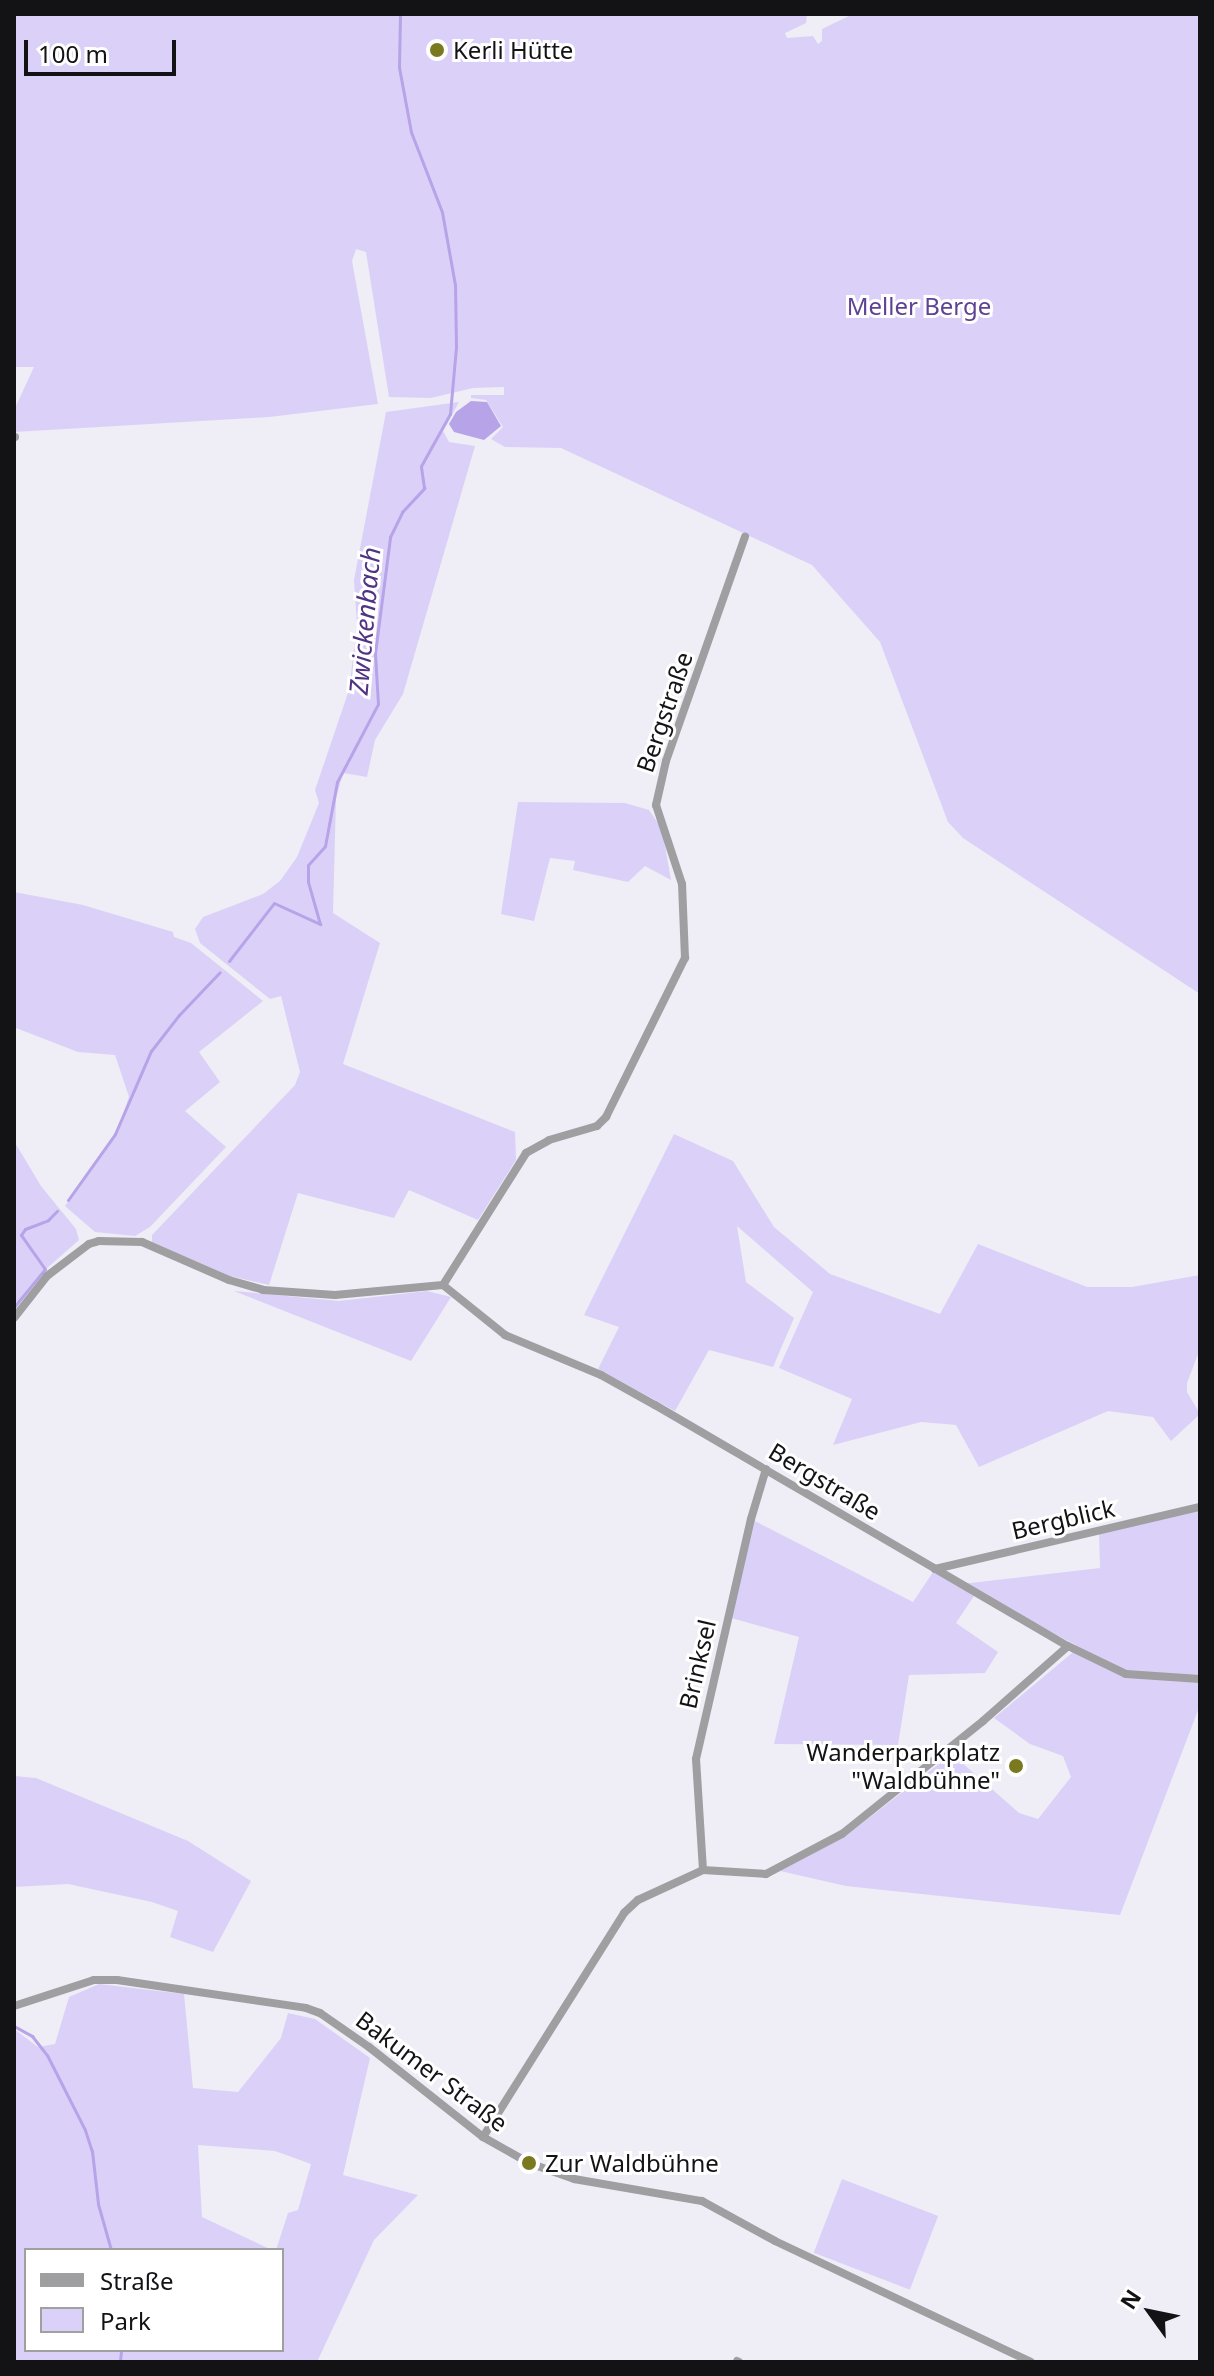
<!DOCTYPE html>
<html>
<head>
<meta charset="utf-8">
<style>
	body { margin:0 }
	#map { position:relative; width:1214px; height:2376px; overflow:hidden; background:#efedf5; font-family:"Noto Sans",sans-serif }
	div>[style] { position:absolute }
	[style*='--x'] { left:calc(var(--x)*1px); top:calc(var(--y)*1px); width:calc(var(--w)*1px); rotate:calc(var(--a)*1deg) }
	.green>* { inset:0; background:#dbd1f8; transform-origin:0 0 }
	.water>* { inset:0; background:#b7a3e8 }
	.stream>* { height:3px; margin:-1.5px; padding:0 1.5px; transform-origin:1.5px; border-radius:1.5px; background:#b7a3e8 }
	.street>* { height:8px; margin:-4px; padding:0 4px; transform-origin:4px; border-radius:4px; background:#9f9ea1 }
	.dots>* { width:22px; height:22px; translate:-50% -50%; box-sizing:border-box; border:4px solid #fff; border-radius:50% }
	span { translate:-50% -50%; white-space:nowrap; text-align:center; line-height:1.15; -webkit-text-stroke:6px #fff; paint-order:stroke }
	.poi-label { font-size:24px; color:#131215 }
	.left { translate:0 -50%; text-align:left }
	.right { translate:-100% -50%; text-align:right }
	.park-label { font-size:24px; color:#5f4293 }
	.street-label { font-size:24px; color:#131215 }
	.water-label { font-size:26px; color:#513383; font-style:italic }
	.frame { position:absolute; inset:0; border:16px solid #131215; pointer-events:none }
	.legend { position:absolute; left:24px; top:2248px; width:260px; height:104px; box-sizing:border-box; background:#fff; border:2px solid #a1a0a1; margin:0; padding:10px 14px; list-style:none; font-size:24px; color:#131215 }
	.legend li { display:flex; align-items:center; gap:16px; height:40px }
	.legend b { width:40px; border:2px solid #a1a0a1 }
	.north { position:absolute; left:1110px; top:2272px; width:80px; height:80px; -webkit-text-stroke:6px #fff; paint-order:stroke; rotate:303deg; font-size:22px; font-weight:700; line-height:32px; text-align:center; color:#131215 }
	.north::after { content:''; display:block; margin:auto; width:28px; height:36px; background:#131215; clip-path:polygon(50% 0,100% 100%,50% 72%,0 100%) }
	.scale { position:absolute; left:24px; top:40px; width:152px; height:36px; box-sizing:border-box; border:4px solid #131215; border-top:0; padding-left:10px; font-size:24px; line-height:28px; white-space:nowrap; color:#131215; -webkit-text-stroke:6px #fff; paint-order:stroke }
</style>
</head>
<body>
<div id="map">
	<div class="green">
		<i style="clip-path:polygon(14px 14px,807px 14px,806px 23px,785px 33px,787px 38px,813px 36px,818px 44px,822px 41px,822px 29px,853px 14px,1200px 14px,1200px 994px,963px 838px,948px 822px,880px 642px,812px 565px,561px 448px,505px 447px,491px 439px,503px 427px,486px 400px,471px 398px,471px 395px,504px 395px,504px 387px,473px 388px,431px 398px,389px 397px,366px 252px,356px 249px,352px 261px,378px 404px,269px 417px,14px 432px,14px 410px,34px 367px,14px 367px)"></i>
		<i style="clip-path:polygon(459px 402px,443px 431px,449px 442px,475px 446px,403px 694px,375px 740px,367px 777px,343px 773px,336px 798px,333px 913px,380px 943px,343px 1064px,515px 1132px,516px 1160px,478px 1220px,409px 1190px,394px 1218px,298px 1193px,269px 1285px,230px 1276px,152px 1242px,152px 1235px,295px 1085px,300px 1072px,281px 996px,270px 999px,200px 943px,195px 929px,203px 917px,263px 894px,280px 881px,297px 857px,319px 803px,315px 790px,349px 690px,357px 625px,354px 580px,386px 412px)"></i>
		<i style="clip-path:polygon(518px 802px,625px 803px,649px 810px,662px 829px,671px 880px,645px 866px,628px 882px,573px 870px,575px 861px,550px 858px,534px 921px,501px 914px)"></i>
		<i style="clip-path:polygon(14px 892px,83px 905px,173px 932px,174px 937px,191px 943px,263px 1001px,199px 1052px,220px 1082px,185px 1111px,226px 1147px,150px 1227px,135px 1236px,95px 1232px,65px 1206px,115px 1137px,129px 1097px,115px 1055px,78px 1052px,16px 1028px)"></i>
		<i style="clip-path:polygon(674px 1134px,733px 1161px,774px 1227px,830px 1274px,940px 1314px,978px 1244px,1087px 1287px,1132px 1287px,1200px 1275px,1200px 1349px,1187px 1383px,1187px 1392px,1200px 1414px,1171px 1441px,1153px 1417px,1108px 1411px,979px 1467px,956px 1425px,921px 1422px,833px 1445px,852px 1399px,779px 1368px,813px 1292px,737px 1226px,746px 1282px,794px 1318px,773px 1367px,709px 1350px,675px 1411px,598px 1369px,619px 1327px,584px 1315px)"></i>
		<i style="clip-path:polygon(14px 1141px,41px 1186px,76px 1229px,79px 1240px,46px 1269px,18px 1303px,14px 1301px)"></i>
		<i style="clip-path:polygon(234px 1291px,339px 1301px,427px 1291px,451px 1297px,411px 1361px)"></i>
		<i style="clip-path:polygon(1200px 1508px,1200px 1705px,1120px 1915px,846px 1886px,780px 1871px,844px 1837px,952px 1754px,1019px 1813px,1038px 1819px,1071px 1777px,1063px 1756px,1030px 1744px,994px 1718px,1072px 1653px,1076px 1645px,976px 1593px,956px 1623px,998px 1652px,985px 1673px,909px 1675px,898px 1745px,774px 1744px,799px 1637px,728px 1617px,751px 1519px,913px 1602px,935px 1569px,962px 1584px,1100px 1568px,1099px 1533px)"></i>
		<i style="clip-path:polygon(14px 1776px,36px 1778px,188px 1841px,251px 1881px,213px 1952px,170px 1937px,178px 1911px,152px 1902px,68px 1884px,14px 1887px)"></i>
		<i style="clip-path:polygon(evenodd,99px 1984px,184px 1994px,193px 2088px,238px 2092px,281px 2038px,288px 2013px,315px 2019px,370px 2058px,343px 2175px,418px 2195px,374px 2240px,317px 2362px,14px 2362px,14px 2029px,38px 2047px,55px 2044px,69px 1997px,99px 1984px,198px 2145px,275px 2151px,311px 2164px,298px 2210px,288px 2213px,276px 2250px,282px 2250px,282px 2350px,26px 2350px,26px 2250px,272px 2250px,202px 2217px,198px 2145px)"></i>
		<i style="left:842px;top:2179px;width:103px;height:79px;rotate:21deg"></i>
	</div>
	<div class="water">
		<i style="clip-path:polygon(471px 401px,487px 402px,501px 426px,484px 440px,454px 432px,449px 424px,456px 412px)"></i>
	</div>
	<div class="stream">
		<i style="--x:229;--y:961;--w:73;--a:-52.2"></i>
		<i style="--x:274;--y:903;--w:51;--a:24.5"></i>
		<i style="--x:320;--y:924;--w:44;--a:-105.9"></i>
		<i style="--x:308;--y:882;--w:17;--a:-90"></i>
		<i style="--x:308;--y:865;--w:25;--a:-48"></i>
		<i style="--x:325;--y:846;--w:65;--a:-79.4"></i>
		<i style="--x:337;--y:782;--w:88;--a:-62.3"></i>
		<i style="--x:378;--y:704;--w:51;--a:-93.4"></i>
		<i style="--x:375;--y:653;--w:117;--a:-82.6"></i>
		<i style="--x:390;--y:537;--w:28;--a:-64"></i>
		<i style="--x:402;--y:512;--w:33;--a:-47"></i>
		<i style="--x:424;--y:488;--w:22;--a:-98"></i>
		<i style="--x:421;--y:466;--w:60;--a:-60.9"></i>
		<i style="--x:450;--y:414;--w:67;--a:-84.9"></i>
		<i style="--x:456;--y:347;--w:62;--a:-90.9"></i>
		<i style="--x:455;--y:285;--w:74;--a:-100.1"></i>
		<i style="--x:442;--y:212;--w:86;--a:-111.2"></i>
		<i style="--x:411;--y:132;--w:66;--a:-100.5"></i>
		<i style="--x:399;--y:67;--w:53;--a:-88.9"></i>
		<i style="--x:68;--y:1200;--w:81;--a:-54.5"></i>
		<i style="--x:115;--y:1134;--w:90;--a:-66.6"></i>
		<i style="--x:151;--y:1051;--w:46;--a:-52.1"></i>
		<i style="--x:179;--y:1015;--w:59;--a:-46.4"></i>
		<i style="--x:14;--y:1307;--w:49;--a:-50.8"></i>
		<i style="--x:45;--y:1269;--w:42;--a:-125.2"></i>
		<i style="--x:21;--y:1235;--w:7;--a:-56"></i>
		<i style="--x:25;--y:1229;--w:25;--a:-21"></i>
		<i style="--x:48;--y:1220;--w:13;--a:-45"></i>
		<i style="--x:14;--y:2026;--w:21;--a:29"></i>
		<i style="--x:32;--y:2036;--w:24;--a:52"></i>
		<i style="--x:47;--y:2055;--w:84;--a:63.1"></i>
		<i style="--x:85;--y:2130;--w:22;--a:72"></i>
		<i style="--x:92;--y:2151;--w:53;--a:83.5"></i>
		<i style="--x:98;--y:2204;--w:48;--a:74.2"></i>
		<i style="--x:120;--y:2362;--w:12;--a:-85"></i>
	</div>
	<div class="street">
		<i style="--x:14;--y:437;--w:1;--a:0"></i>
		<i style="--x:443;--y:1285;--w:156;--a:-57.8"></i>
		<i style="--x:526;--y:1153;--w:26;--a:-29"></i>
		<i style="--x:549;--y:1140;--w:50;--a:-16.3"></i>
		<i style="--x:597;--y:1126;--w:13;--a:-45"></i>
		<i style="--x:606;--y:1117;--w:178;--a:-63.6"></i>
		<i style="--x:685;--y:958;--w:74;--a:-92.3"></i>
		<i style="--x:682;--y:884;--w:83;--a:-108.2"></i>
		<i style="--x:656;--y:805;--w:45;--a:-77.2"></i>
		<i style="--x:666;--y:761;--w:238;--a:-70.6"></i>
		<i style="--x:14;--y:1318;--w:53;--a:-51.8"></i>
		<i style="--x:47;--y:1276;--w:53;--a:-37.3"></i>
		<i style="--x:89;--y:1244;--w:10;--a:-17"></i>
		<i style="--x:99;--y:1241;--w:43;--a:1.3"></i>
		<i style="--x:142;--y:1242;--w:95;--a:23.6"></i>
		<i style="--x:229;--y:1280;--w:35;--a:16"></i>
		<i style="--x:263;--y:1290;--w:72;--a:4"></i>
		<i style="--x:335;--y:1295;--w:108;--a:-5.3"></i>
		<i style="--x:443;--y:1285;--w:80;--a:38.9"></i>
		<i style="--x:505;--y:1335;--w:104;--a:22.6"></i>
		<i style="--x:601;--y:1375;--w:62;--a:29.1"></i>
		<i style="--x:655;--y:1405;--w:478;--a:30.3"></i>
		<i style="--x:1068;--y:1646;--w:64;--a:25.8"></i>
		<i style="--x:1126;--y:1674;--w:74;--a:3.9"></i>
		<i style="--x:935;--y:1569;--w:272;--a:-13.2"></i>
		<i style="--x:703;--y:1870;--w:111;--a:-93.6"></i>
		<i style="--x:696;--y:1759;--w:246;--a:-77.1"></i>
		<i style="--x:751;--y:1519;--w:52;--a:-73.3"></i>
		<i style="--x:14;--y:2006;--w:84;--a:-18"></i>
		<i style="--x:94;--y:1980;--w:23;--a:0"></i>
		<i style="--x:117;--y:1980;--w:191;--a:8.4"></i>
		<i style="--x:306;--y:2008;--w:15;--a:20"></i>
		<i style="--x:320;--y:2013;--w:60;--a:34.8"></i>
		<i style="--x:369;--y:2047;--w:145;--a:38.3"></i>
		<i style="--x:483;--y:2137;--w:53;--a:29.5"></i>
		<i style="--x:529;--y:2163;--w:48;--a:19.6"></i>
		<i style="--x:574;--y:2179;--w:130;--a:9.8"></i>
		<i style="--x:702;--y:2201;--w:83;--a:28.7"></i>
		<i style="--x:775;--y:2241;--w:283;--a:25.3"></i>
		<i style="--x:483;--y:2137;--w:265;--a:-57.8"></i>
		<i style="--x:624;--y:1913;--w:19;--a:-43"></i>
		<i style="--x:638;--y:1900;--w:72;--a:-24.8"></i>
		<i style="--x:703;--y:1870;--w:63;--a:3.6"></i>
		<i style="--x:766;--y:1874;--w:86;--a:-27.8"></i>
		<i style="--x:842;--y:1834;--w:181;--a:-38.7"></i>
		<i style="--x:983;--y:1721;--w:113;--a:-41.4"></i>
		<i style="--x:737;--y:2361;--w:2;--a:27"></i>
	</div>
	<div class="dots">
		<i style="left:437px;top:50px;background:#7a7920"></i>
		<i style="left:1016px;top:1766px;background:#7a7920"></i>
		<i style="left:529px;top:2163px;background:#7a7920"></i>
	</div>
	<div class="poi-label">
		<span class="left" style="left:453px;top:50px">Kerli Hütte</span>
		<span class="right" style="left:1000px;top:1766px">Wanderparkplatz<br>"Waldbühne"</span>
		<span class="left" style="left:545px;top:2163px">Zur Waldbühne</span>
	</div>
	<div class="park-label">
		<span style="left:919px;top:306px">Meller Berge</span>
	</div>
	<div class="street-label">
		<span style="left:664px;top:712px;rotate:-71deg">Bergstraße</span>
		<span style="left:825px;top:1481px;rotate:31deg">Bergstraße</span>
		<span style="left:1063px;top:1519px;rotate:-13deg">Bergblick</span>
		<span style="left:697px;top:1664px;rotate:-77deg">Brinksel</span>
		<span style="left:432px;top:2071px;rotate:37deg">Bakumer Straße</span>
	</div>
	<div class="water-label">
		<span style="left:365px;top:621px;rotate:-85deg">Zwickenbach</span>
	</div>
	<div class="frame"></div>
	<ul class="legend">
	<li><b style="height:10px;background:#9f9ea1"></b>Straße</li>
	<li><b style="height:22px;background:#dbd1f8"></b>Park</li>
	</ul>
	<div class="north">N</div>
	<div class="scale">100 m</div>
</div>
</body>
</html>
